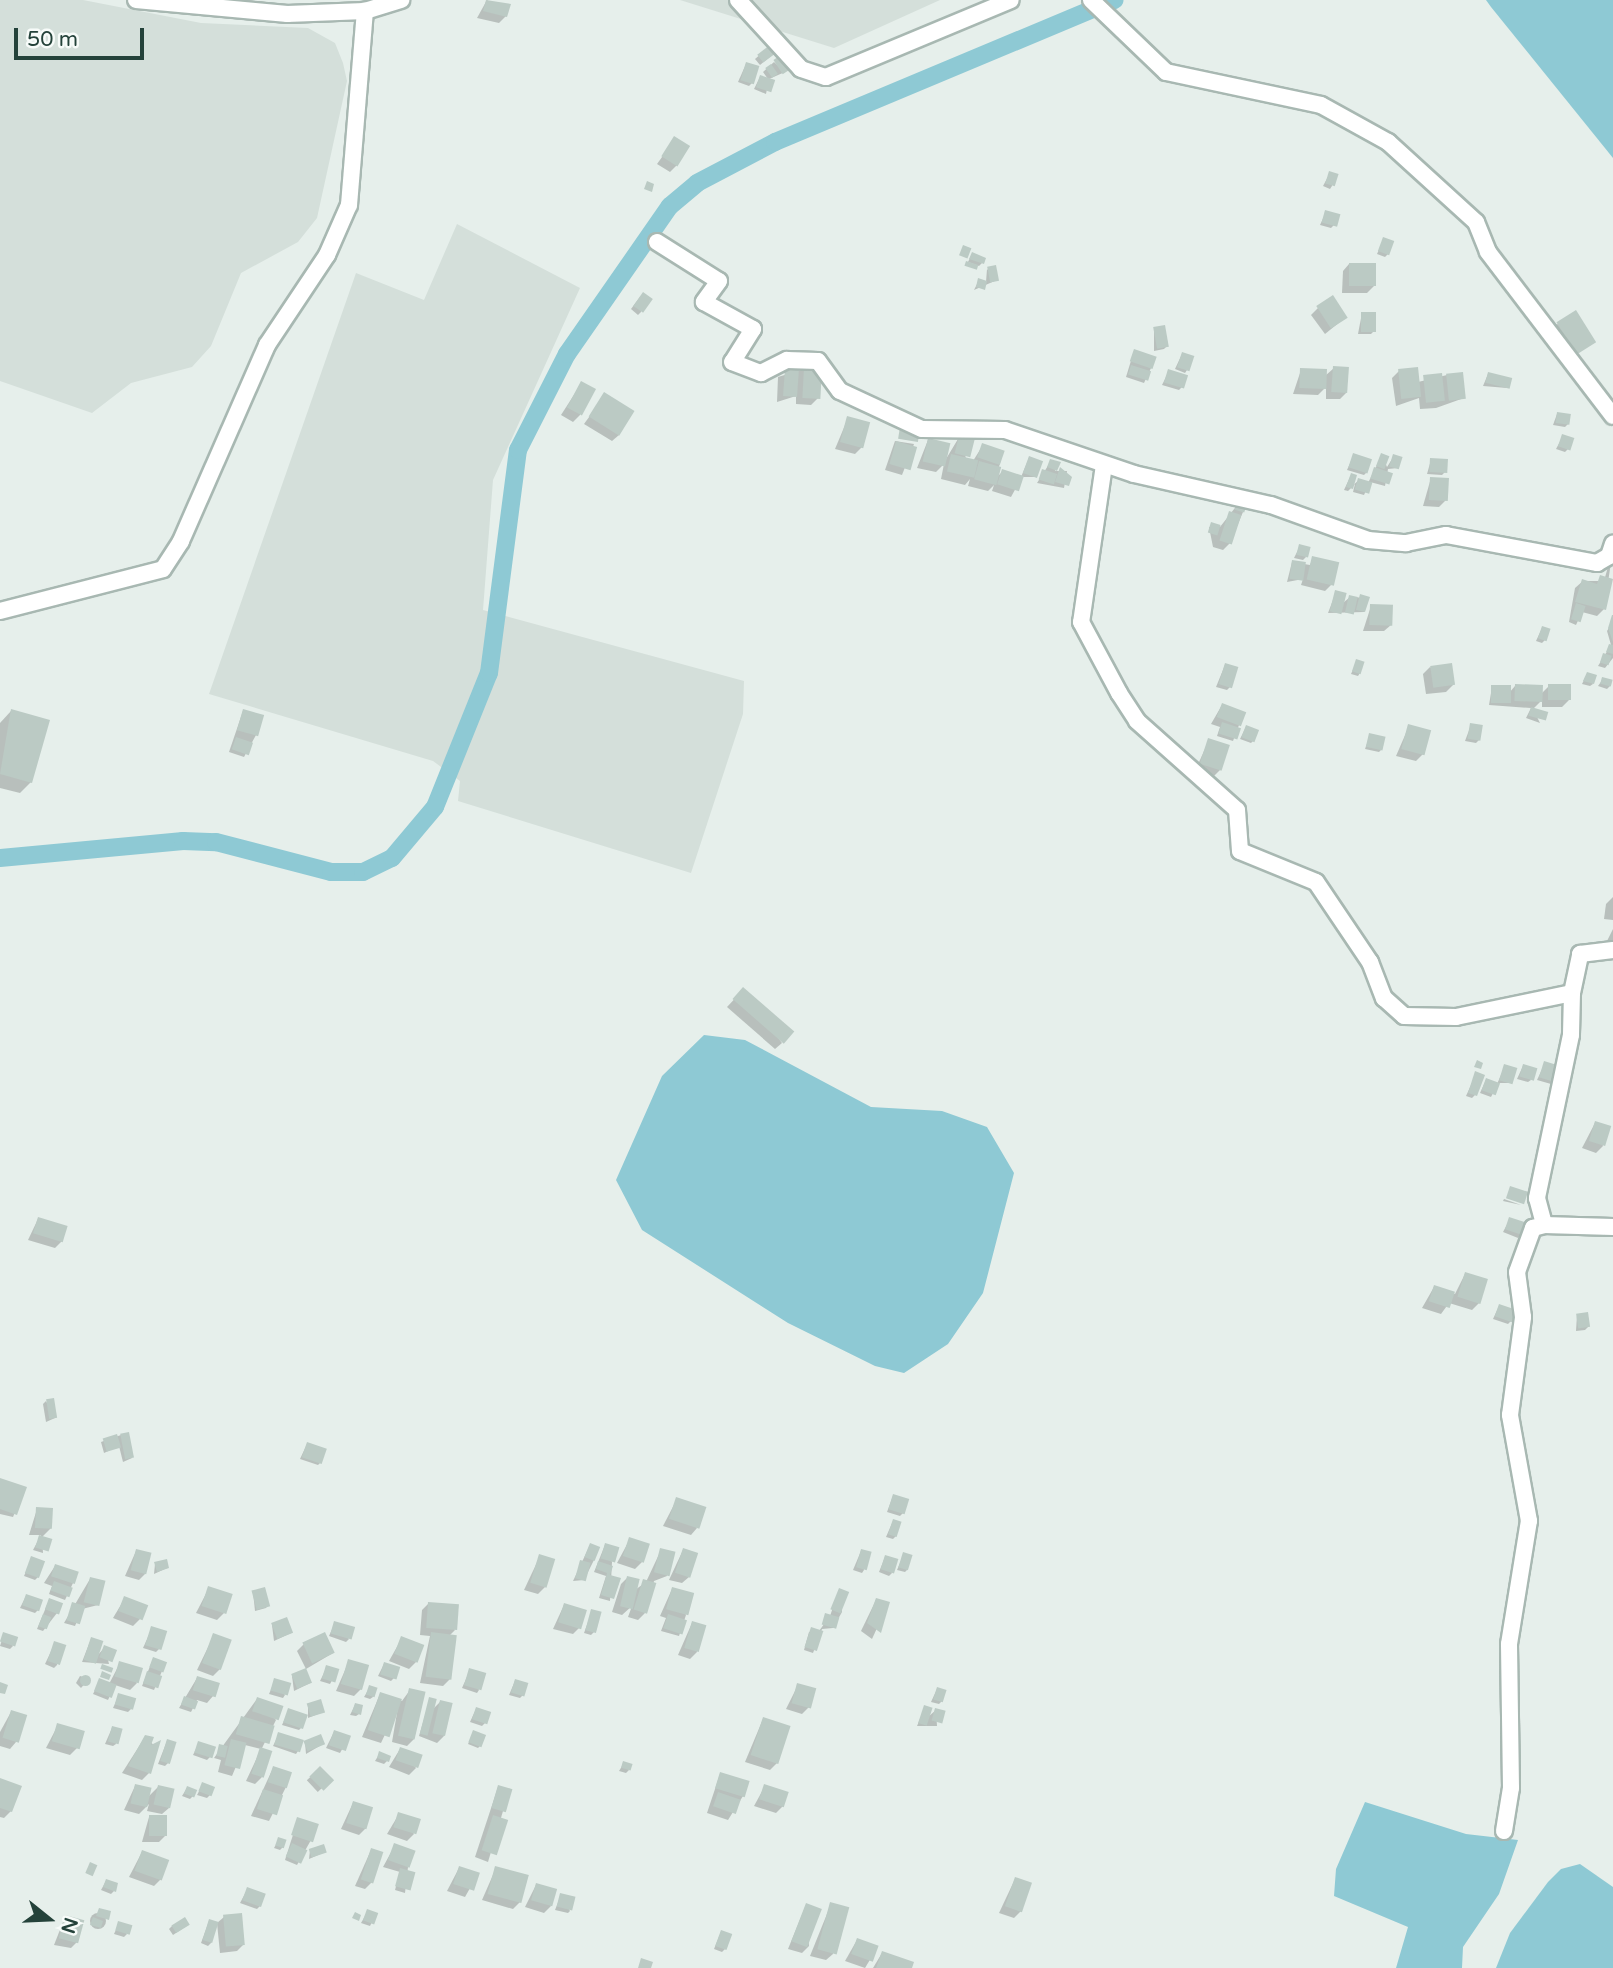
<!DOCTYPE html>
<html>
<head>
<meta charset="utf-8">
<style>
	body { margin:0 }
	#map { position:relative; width:1613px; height:1968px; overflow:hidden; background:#e6efeb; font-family:"Varela Round",sans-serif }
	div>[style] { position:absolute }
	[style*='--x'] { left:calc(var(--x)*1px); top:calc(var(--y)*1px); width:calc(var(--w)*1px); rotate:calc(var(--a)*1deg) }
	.built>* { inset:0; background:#d4dfda }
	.water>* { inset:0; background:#8ec9d4 }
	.shadow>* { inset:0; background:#0003; transform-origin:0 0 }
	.round { border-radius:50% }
	.canal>* { height:18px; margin:-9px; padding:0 9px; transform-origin:9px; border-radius:9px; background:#8ec9d4 }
	.building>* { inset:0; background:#bbcac4; transform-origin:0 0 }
	.roads { filter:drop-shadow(2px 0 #a8b8b2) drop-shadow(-2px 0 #a8b8b2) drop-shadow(0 2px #a8b8b2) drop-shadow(0 -2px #a8b8b2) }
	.street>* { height:16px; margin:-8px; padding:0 8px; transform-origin:8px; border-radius:8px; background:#fff }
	span { translate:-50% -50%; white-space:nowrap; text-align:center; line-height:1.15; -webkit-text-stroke:5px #f7fbf9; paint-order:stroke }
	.north { position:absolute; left:14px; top:1884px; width:70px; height:70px; -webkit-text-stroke:5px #f7fbf9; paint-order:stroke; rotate:108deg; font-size:19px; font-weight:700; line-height:28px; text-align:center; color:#24423a }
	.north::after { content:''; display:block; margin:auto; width:24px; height:32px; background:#24423a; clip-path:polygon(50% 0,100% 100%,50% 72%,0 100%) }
	.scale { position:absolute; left:14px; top:28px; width:130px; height:32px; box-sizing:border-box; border:4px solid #24423a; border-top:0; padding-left:9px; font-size:21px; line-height:24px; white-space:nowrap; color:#24423a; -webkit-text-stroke:5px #f7fbf9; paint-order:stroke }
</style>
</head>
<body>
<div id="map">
	<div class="built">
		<i style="clip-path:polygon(0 0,83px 0,201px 23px,308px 28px,335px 43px,343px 63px,347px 81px,317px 218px,298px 242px,241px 273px,211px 346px,192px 367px,131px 383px,92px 413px,0 381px)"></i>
		<i style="clip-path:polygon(680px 0,940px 0,834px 48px)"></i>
		<i style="clip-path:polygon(457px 224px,580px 288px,493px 480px,483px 610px,744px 681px,743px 714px,691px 873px,458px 801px,460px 781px,433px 761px,209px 694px,356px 273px,424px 300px)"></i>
	</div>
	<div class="water">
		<i style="clip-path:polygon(1486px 0,1613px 0,1613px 158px,1491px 7px)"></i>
		<i style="clip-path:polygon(704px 1035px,745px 1040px,871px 1107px,942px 1111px,987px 1127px,1014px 1173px,983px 1293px,948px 1344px,904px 1373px,875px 1366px,788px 1323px,642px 1230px,616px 1180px,662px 1076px)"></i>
		<i style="clip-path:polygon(1365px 1802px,1466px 1834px,1518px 1840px,1499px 1894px,1463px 1947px,1462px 1968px,1396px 1968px,1408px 1927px,1334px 1896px,1336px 1869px)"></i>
		<i style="clip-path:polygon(1580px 1864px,1613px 1887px,1613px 1968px,1496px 1968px,1510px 1933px,1548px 1882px,1561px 1869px)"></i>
	</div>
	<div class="shadow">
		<i style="clip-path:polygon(487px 0,506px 16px,499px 23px,477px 18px)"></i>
		<i style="clip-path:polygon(769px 47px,771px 56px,760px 65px,755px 59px)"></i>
		<i style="clip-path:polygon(774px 62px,785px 72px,769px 79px,766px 94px,754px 89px,760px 77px,768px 79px,763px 72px)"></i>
		<i style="clip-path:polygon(746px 64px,752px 83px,749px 86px,738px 82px)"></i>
		<i style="clip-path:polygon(675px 139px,677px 165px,670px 172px,657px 164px)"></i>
		<i style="clip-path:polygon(1330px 173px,1332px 186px,1330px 189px,1323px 186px)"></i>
		<i style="clip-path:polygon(1326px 212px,1334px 225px,1331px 228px,1320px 225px)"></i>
		<i style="clip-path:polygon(1384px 239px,1388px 254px,1385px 257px,1377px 254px)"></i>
		<i style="clip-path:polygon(972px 254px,982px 263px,979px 266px,968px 262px)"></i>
		<i style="clip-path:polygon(1349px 264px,1374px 286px,1367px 293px,1342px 293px,1343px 271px)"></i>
		<i style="clip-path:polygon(987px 269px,997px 280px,974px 290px,979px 280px,986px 282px)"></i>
		<i style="clip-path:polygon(640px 297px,641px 312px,638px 315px,631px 309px)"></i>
		<i style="clip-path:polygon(1318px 308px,1346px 317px,1325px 334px,1311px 315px)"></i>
		<i style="clip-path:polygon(1362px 313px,1374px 331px,1371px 334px,1358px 334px)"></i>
		<i style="clip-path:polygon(1557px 324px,1594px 342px,1568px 360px,1550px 330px)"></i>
		<i style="clip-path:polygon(1154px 329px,1167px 346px,1164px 349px,1154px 351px)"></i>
		<i style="clip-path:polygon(1134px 351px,1151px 368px,1144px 383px,1126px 377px)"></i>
		<i style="clip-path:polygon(1182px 354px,1187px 370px,1185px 373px,1175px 369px)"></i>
		<i style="clip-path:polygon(1334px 368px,1347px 392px,1340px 399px,1326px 399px,1326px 387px,1318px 395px,1293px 394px,1301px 370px,1325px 376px)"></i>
		<i style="clip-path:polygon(804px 369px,818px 398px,811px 405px,796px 404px,796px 396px,777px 402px,778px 377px)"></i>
		<i style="clip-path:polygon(1169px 371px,1182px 387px,1179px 390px,1162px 385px)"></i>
		<i style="clip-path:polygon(1399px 371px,1418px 382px,1447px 375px,1464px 398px,1436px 408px,1420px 409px,1419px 398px,1396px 406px,1392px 378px)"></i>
		<i style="clip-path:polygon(1488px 374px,1507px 388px,1483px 386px)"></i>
		<i style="clip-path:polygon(581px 384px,580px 415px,573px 422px,561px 415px)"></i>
		<i style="clip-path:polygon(605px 395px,619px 435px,612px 441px,584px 424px)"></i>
		<i style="clip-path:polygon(1557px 414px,1568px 424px,1565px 427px,1553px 425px)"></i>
		<i style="clip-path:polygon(848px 418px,862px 447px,855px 454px,835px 449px)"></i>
		<i style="clip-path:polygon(961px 434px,966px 459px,973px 461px,983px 445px,1003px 452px,996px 478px,1003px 471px,1021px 477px,1029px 458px,1036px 477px,1022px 477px,1011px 497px,992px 491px,994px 485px,988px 491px,968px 486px,970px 479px,965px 485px,941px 479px,944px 464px,936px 472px,917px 468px,928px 440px,943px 464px)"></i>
		<i style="clip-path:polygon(1563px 436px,1568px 449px,1565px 452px,1556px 449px)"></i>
		<i style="clip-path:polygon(895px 441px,914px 444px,902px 475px,885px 470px)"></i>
		<i style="clip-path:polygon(1354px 455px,1367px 472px,1364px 475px,1347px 470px)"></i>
		<i style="clip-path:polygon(1382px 455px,1387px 467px,1394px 456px,1398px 468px,1388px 469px,1385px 486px,1370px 482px,1364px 495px,1353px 492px,1355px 484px,1348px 491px,1344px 490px,1351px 475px,1351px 487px,1359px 480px,1368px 483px)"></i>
		<i style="clip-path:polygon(1431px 460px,1445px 472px,1442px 475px,1427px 474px)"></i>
		<i style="clip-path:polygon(1051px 461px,1058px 463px,1055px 471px,1067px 471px,1064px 488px,1037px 483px)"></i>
		<i style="clip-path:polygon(1431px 478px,1446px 500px,1439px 507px,1423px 506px)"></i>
		<i style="clip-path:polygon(1238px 504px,1243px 512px,1230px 543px,1223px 550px,1213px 547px,1209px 527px,1220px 527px)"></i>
		<i style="clip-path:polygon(1300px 546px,1306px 557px,1303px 560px,1294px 558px)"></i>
		<i style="clip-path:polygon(1613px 549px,1604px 609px,1597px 616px,1582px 612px,1576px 625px,1569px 622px,1575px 588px,1583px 581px,1604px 581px)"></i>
		<i style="clip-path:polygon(1313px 558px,1332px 584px,1325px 591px,1301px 585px,1303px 579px,1287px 582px,1292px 562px,1310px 565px)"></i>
		<i style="clip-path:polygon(1336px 592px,1343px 603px,1350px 597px,1367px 598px,1364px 612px,1328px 613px)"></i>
		<i style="clip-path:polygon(1371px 606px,1391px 625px,1384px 631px,1363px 631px)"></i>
		<i style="clip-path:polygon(1613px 621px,1613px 658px,1605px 668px,1598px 666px,1611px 645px,1607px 631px)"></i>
		<i style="clip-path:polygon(1542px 628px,1545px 640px,1542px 643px,1536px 641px)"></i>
		<i style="clip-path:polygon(1357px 661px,1360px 673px,1358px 676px,1351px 674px)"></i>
		<i style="clip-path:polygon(1225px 665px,1230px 687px,1227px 690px,1216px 687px)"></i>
		<i style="clip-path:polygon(1430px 667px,1453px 685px,1446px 692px,1426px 694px,1423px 674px)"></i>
		<i style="clip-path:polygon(1587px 674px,1593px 684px,1590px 686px,1582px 684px)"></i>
		<i style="clip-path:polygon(1603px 679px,1610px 686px,1607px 689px,1598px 686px)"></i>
		<i style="clip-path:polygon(1515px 686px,1541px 694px,1549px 686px,1569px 700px,1562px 707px,1542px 707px,1542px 700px,1533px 709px,1540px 723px,1526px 718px,1531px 708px,1489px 705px,1492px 687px,1509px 693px)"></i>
		<i style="clip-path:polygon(1222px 705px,1239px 725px,1233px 741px,1217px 736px,1220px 727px,1211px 724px)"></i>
		<i style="clip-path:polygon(11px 711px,31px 782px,20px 793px,0 788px,0 723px)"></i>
		<i style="clip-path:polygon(243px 711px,256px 735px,244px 757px,229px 752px)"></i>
		<i style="clip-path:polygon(1471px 725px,1479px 740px,1476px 743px,1465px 741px)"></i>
		<i style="clip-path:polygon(1409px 726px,1423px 754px,1416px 761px,1396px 756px)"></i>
		<i style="clip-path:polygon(1246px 727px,1254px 740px,1251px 743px,1240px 739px)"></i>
		<i style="clip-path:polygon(1370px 735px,1382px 749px,1379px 752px,1365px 749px)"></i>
		<i style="clip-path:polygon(1209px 740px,1220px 770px,1213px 777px,1195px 771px)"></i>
		<i style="clip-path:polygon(1613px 897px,1613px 920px,1604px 919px,1606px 904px)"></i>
		<i style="clip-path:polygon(1613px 929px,1613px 949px,1605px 945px)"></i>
		<i style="clip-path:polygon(743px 990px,782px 1043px,775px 1049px,727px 1007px)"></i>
		<i style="clip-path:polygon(1545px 1063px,1554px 1081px,1551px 1084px,1537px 1080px)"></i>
		<i style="clip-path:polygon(1505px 1066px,1510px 1083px,1498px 1083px,1491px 1097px,1480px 1093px,1486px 1080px,1497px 1084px)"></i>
		<i style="clip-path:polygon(1523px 1066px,1531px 1080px,1528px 1082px,1517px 1079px)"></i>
		<i style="clip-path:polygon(1476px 1074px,1475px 1095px,1472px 1098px,1466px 1096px)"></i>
		<i style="clip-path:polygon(1595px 1123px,1603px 1146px,1596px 1153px,1582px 1148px)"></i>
		<i style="clip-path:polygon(1504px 1199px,1521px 1205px,1503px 1201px)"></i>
		<i style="clip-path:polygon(38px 1219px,62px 1241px,55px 1248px,28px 1240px)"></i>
		<i style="clip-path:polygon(1510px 1219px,1521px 1235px,1518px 1238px,1503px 1232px)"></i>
		<i style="clip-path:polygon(1465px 1274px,1479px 1303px,1472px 1310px,1449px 1303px,1441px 1314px,1422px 1308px,1434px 1287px,1455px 1294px)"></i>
		<i style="clip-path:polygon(1499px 1306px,1511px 1321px,1508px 1324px,1493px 1319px)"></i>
		<i style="clip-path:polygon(1577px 1315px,1588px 1327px,1585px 1330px,1576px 1331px)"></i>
		<i style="clip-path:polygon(46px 1401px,55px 1418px,46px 1422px,43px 1404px)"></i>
		<i style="clip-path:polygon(121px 1435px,132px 1458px,123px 1462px,119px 1446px,104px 1453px,101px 1442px)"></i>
		<i style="clip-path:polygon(307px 1444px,321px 1462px,318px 1465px,300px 1459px)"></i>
		<i style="clip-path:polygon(0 1479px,25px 1488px,13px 1517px,0 1514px)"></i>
		<i style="clip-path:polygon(893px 1496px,903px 1513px,900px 1516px,887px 1512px)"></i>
		<i style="clip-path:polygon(677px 1499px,697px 1528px,691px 1535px,663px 1526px)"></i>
		<i style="clip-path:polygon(37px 1509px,51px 1528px,42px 1537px,43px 1553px,33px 1550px,41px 1535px,29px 1535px)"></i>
		<i style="clip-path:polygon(893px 1521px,896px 1536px,893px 1539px,886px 1537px)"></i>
		<i style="clip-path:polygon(630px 1539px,642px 1562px,635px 1569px,617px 1563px)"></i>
		<i style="clip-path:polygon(590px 1545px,594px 1560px,584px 1580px,573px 1581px)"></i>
		<i style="clip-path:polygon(605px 1545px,612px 1562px,610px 1601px,599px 1598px,606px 1576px,594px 1572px)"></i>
		<i style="clip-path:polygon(661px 1550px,667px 1576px,654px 1581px,645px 1613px,638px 1620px,628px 1617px,632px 1606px,622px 1615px,612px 1612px,621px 1584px,628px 1577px,635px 1590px,646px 1582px)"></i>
		<i style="clip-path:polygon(683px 1550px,689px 1577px,682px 1583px,669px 1580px)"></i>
		<i style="clip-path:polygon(136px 1551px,146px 1573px,139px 1580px,125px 1576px)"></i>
		<i style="clip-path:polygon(861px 1551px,864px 1570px,862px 1573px,853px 1570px)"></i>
		<i style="clip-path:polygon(904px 1554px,908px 1569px,905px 1572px,897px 1570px)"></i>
		<i style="clip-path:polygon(540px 1556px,545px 1587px,538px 1594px,524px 1590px)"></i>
		<i style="clip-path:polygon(885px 1557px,892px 1573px,889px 1576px,879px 1572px)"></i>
		<i style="clip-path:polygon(32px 1558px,38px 1577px,35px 1580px,24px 1576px)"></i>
		<i style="clip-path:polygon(155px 1564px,167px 1568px,154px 1574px)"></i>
		<i style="clip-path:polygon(55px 1566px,73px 1583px,65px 1600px,49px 1594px,52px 1586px,44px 1583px)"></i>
		<i style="clip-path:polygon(90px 1579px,98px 1605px,82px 1609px,75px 1626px,64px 1623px)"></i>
		<i style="clip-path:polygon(209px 1588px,224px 1613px,217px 1620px,196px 1613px)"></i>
		<i style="clip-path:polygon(672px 1589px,686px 1615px,679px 1636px,661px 1631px,666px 1618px,660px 1616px)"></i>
		<i style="clip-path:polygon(839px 1590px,842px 1612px,833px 1628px,822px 1629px,813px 1653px,804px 1650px,809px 1632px,819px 1631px,830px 1616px)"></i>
		<i style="clip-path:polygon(253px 1592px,268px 1605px,266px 1608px,255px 1611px)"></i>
		<i style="clip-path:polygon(26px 1596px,38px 1610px,35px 1613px,20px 1608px)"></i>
		<i style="clip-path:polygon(125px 1598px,140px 1619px,133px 1626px,113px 1618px)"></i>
		<i style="clip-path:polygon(49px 1600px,57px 1613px,43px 1631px,37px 1629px)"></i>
		<i style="clip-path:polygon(876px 1600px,888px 1604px,872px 1639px,861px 1631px)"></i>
		<i style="clip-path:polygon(429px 1603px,455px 1630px,449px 1636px,450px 1679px,443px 1686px,420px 1683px,430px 1636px,420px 1635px,422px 1610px)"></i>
		<i style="clip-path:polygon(564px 1605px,580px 1627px,573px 1634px,553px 1629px)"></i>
		<i style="clip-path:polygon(592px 1611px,594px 1632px,591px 1635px,584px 1633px)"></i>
		<i style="clip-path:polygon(335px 1623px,349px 1639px,346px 1642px,329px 1636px)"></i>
		<i style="clip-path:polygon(692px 1623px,697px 1652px,690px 1659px,678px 1655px)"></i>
		<i style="clip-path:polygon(272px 1625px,291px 1633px,274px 1641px)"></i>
		<i style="clip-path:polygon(152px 1628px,159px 1649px,156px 1652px,143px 1648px)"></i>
		<i style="clip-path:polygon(4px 1634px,13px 1646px,10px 1649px,0 1646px)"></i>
		<i style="clip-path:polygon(214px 1635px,220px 1669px,213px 1676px,197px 1670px)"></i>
		<i style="clip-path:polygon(402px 1638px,416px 1662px,409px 1669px,389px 1661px)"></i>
		<i style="clip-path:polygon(91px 1639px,97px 1656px,105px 1647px,109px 1664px,82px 1662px)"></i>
		<i style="clip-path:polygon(55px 1643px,57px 1665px,54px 1668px,45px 1664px)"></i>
		<i style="clip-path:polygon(304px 1644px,333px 1653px,306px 1669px,297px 1651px)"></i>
		<i style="clip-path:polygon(153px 1659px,162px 1671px,154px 1690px,142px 1686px)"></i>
		<i style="clip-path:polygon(349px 1661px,361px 1689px,354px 1696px,336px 1691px)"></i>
		<i style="clip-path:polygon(120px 1663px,137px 1683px,130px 1690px,115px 1685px,108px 1700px,93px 1694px,100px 1680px,109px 1684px)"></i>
		<i style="clip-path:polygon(384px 1664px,394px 1678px,391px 1681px,378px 1676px)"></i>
		<i style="clip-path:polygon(327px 1667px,337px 1671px,330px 1684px,320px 1681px)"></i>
		<i style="clip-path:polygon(470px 1670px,479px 1690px,477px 1693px,462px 1688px)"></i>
		<i style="clip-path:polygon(80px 1676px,89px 1679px,81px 1688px,76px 1683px)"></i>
		<i style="clip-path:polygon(292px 1676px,310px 1683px,294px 1691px)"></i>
		<i style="clip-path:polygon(197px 1678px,213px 1696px,207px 1703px,197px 1700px,191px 1712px,179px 1708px)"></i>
		<i style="clip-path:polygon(275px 1680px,285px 1695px,283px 1698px,269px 1694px)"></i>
		<i style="clip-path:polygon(515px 1681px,523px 1695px,520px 1698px,509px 1695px)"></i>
		<i style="clip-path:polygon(798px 1685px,809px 1707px,802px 1714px,786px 1709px)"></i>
		<i style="clip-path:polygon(370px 1687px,373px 1697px,370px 1699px,364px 1697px)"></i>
		<i style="clip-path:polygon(937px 1689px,942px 1701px,939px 1704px,931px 1702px)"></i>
		<i style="clip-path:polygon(410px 1690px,414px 1739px,407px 1746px,392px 1742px,398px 1707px,381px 1743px,362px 1737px,380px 1694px,402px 1701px)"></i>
		<i style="clip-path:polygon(119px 1695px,131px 1709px,128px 1712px,113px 1708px)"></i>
		<i style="clip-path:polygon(257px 1699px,276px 1720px,261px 1750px,262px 1777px,255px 1784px,246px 1781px,261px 1749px,245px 1745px,232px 1776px,218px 1772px,221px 1760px,214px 1758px)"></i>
		<i style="clip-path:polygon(430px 1699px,433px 1709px,440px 1702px,444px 1736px,437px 1743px,419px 1736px)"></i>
		<i style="clip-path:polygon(308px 1705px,323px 1712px,308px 1718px)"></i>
		<i style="clip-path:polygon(355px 1705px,359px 1714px,356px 1716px,350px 1715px)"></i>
		<i style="clip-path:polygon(925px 1707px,928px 1717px,936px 1710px,937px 1726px,917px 1726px)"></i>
		<i style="clip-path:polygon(476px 1709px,485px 1723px,482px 1726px,470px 1722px)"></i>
		<i style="clip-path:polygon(289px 1710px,302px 1727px,299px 1730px,282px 1725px)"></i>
		<i style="clip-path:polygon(11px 1712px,16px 1742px,10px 1749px,0 1746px,0 1732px)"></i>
		<i style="clip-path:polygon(763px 1719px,777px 1763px,770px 1770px,745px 1762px)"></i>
		<i style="clip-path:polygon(58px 1725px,77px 1748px,70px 1755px,46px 1748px)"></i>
		<i style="clip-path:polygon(112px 1728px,116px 1744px,113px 1746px,105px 1744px)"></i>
		<i style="clip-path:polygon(334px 1732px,349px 1737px,340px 1753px,326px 1748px)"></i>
		<i style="clip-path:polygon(474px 1732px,481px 1745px,478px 1748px,468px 1744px)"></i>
		<i style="clip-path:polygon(279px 1734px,298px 1751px,296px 1754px,273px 1746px)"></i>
		<i style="clip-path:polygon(145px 1737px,157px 1748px,149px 1773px,142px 1780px,122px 1773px)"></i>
		<i style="clip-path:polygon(167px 1741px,168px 1763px,165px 1766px,158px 1764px)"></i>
		<i style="clip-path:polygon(199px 1743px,210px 1757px,207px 1760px,193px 1755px)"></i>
		<i style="clip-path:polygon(305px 1743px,323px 1744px,306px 1754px)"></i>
		<i style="clip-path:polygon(400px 1749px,416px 1768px,409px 1775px,389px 1767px)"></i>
		<i style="clip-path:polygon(380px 1753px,387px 1761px,384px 1764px,375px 1761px)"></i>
		<i style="clip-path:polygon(624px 1763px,629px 1770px,626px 1773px,619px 1771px)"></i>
		<i style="clip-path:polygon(273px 1768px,286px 1787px,269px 1821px,251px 1816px)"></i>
		<i style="left:320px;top:1768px;width:16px;height:18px;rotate:47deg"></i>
		<i style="clip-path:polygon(720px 1774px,743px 1796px,728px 1820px,707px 1813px)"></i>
		<i style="clip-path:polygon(0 1780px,11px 1811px,4px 1818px,0 1817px)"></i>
		<i style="clip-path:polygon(203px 1784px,210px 1795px,207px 1798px,197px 1795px)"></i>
		<i style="clip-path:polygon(135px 1786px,149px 1796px,158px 1787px,169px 1808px,162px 1814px,147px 1811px,149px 1804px,139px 1814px,124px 1810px)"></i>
		<i style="clip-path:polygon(765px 1786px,783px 1806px,776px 1813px,754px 1806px)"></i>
		<i style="clip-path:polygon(498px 1787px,503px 1811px,488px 1862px,475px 1857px)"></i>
		<i style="clip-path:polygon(187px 1788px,193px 1796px,190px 1799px,182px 1796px)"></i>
		<i style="clip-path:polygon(353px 1803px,366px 1828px,359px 1835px,341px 1829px)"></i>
		<i style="clip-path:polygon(399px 1814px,414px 1834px,407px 1841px,387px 1834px)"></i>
		<i style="clip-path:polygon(149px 1817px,166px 1835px,159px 1842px,142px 1842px)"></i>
		<i style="clip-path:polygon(298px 1819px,311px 1840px,297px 1865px,285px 1860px)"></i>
		<i style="clip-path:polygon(279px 1839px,283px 1847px,280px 1850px,274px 1848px)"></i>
		<i style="clip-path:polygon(395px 1845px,408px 1867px,405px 1893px,395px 1890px,400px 1872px,383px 1867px)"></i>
		<i style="clip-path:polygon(310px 1850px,325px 1852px,309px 1859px)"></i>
		<i style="clip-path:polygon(371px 1850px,372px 1882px,365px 1889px,355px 1886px)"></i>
		<i style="clip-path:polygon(142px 1852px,161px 1879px,154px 1886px,129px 1877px)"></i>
		<i style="clip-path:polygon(459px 1868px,478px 1874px,465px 1897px,447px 1891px)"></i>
		<i style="clip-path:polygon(496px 1868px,520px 1902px,513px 1909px,482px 1900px)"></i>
		<i style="clip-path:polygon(1015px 1879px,1021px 1911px,1014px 1918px,999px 1913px)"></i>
		<i style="clip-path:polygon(106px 1881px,114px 1891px,111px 1894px,101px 1890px)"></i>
		<i style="clip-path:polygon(536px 1885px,551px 1906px,544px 1913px,525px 1907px)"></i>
		<i style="clip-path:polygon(247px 1890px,260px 1906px,257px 1909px,240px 1903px)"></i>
		<i style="clip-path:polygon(561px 1895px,570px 1911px,568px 1913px,555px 1910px)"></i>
		<i style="clip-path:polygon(831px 1904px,833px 1954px,826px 1960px,810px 1956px)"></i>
		<i style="clip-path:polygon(806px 1905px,809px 1946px,802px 1953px,788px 1949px)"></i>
		<i style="clip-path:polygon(368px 1911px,376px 1914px,370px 1926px,361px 1923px)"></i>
		<i class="round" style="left:90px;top:1913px;width:16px;height:16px"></i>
		<i style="clip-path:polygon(65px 1917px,78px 1941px,71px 1948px,54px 1945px)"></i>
		<i style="clip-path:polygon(224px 1917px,244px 1944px,237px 1951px,220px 1953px,217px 1923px)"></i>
		<i style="clip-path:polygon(209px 1921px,211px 1943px,208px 1946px,201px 1943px)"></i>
		<i style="clip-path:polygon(119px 1923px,127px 1934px,124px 1937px,114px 1934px)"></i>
		<i style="clip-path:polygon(188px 1925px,173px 1935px,169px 1929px,172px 1926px)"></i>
		<i style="clip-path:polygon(721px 1932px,725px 1949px,722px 1952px,714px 1949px)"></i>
		<i style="clip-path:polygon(857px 1940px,877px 1948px,865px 1968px,845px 1961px)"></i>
		<i style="clip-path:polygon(882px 1953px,910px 1968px,873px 1968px)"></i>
	</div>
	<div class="canal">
		<i style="--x:0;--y:858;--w:184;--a:-5.3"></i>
		<i style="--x:183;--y:841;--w:33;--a:2"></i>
		<i style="--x:216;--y:842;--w:119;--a:14.6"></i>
		<i style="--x:331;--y:872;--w:32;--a:0"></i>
		<i style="--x:363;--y:872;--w:32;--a:-26"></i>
		<i style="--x:392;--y:858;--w:67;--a:-49.9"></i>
		<i style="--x:435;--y:807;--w:144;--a:-68.1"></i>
		<i style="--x:489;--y:673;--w:225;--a:-82.6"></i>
		<i style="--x:518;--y:450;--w:108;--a:-63"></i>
		<i style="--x:567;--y:354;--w:180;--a:-55.2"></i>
		<i style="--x:670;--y:206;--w:35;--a:-40"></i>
		<i style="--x:697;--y:183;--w:88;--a:-27.7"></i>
		<i style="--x:775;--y:142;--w:368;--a:-22.7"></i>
	</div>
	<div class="building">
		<i style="clip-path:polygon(486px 0,511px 4px,507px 17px,483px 11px)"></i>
		<i style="left:770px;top:45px;width:10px;height:16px;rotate:53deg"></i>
		<i style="left:781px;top:55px;width:17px;height:9px;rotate:57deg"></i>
		<i style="left:746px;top:62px;width:14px;height:19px;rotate:17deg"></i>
		<i style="left:771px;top:64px;width:12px;height:7px;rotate:55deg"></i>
		<i style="left:760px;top:75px;width:16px;height:13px;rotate:18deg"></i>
		<i style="left:674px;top:136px;width:19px;height:24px;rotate:32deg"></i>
		<i style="left:1329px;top:171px;width:10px;height:13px;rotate:17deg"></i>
		<i style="clip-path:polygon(647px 181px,654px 184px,652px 192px,644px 189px)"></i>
		<i style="left:1325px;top:210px;width:16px;height:13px;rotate:15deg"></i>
		<i style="left:1383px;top:237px;width:12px;height:15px;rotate:20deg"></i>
		<i style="left:963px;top:245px;width:9px;height:11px;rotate:21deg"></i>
		<i style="clip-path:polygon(972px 252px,986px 258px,984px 264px,969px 259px)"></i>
		<i style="left:966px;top:261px;width:13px;height:5px;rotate:18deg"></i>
		<i style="left:1349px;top:263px;width:27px;height:23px"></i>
		<i style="left:996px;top:265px;width:16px;height:9px;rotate:79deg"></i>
		<i style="clip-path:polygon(978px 278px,987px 281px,985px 290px,976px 287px)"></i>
		<i style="left:643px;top:292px;width:12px;height:17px;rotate:35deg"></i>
		<i style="left:1333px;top:295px;width:27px;height:20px;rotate:57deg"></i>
		<i style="left:1576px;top:310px;width:38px;height:23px;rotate:58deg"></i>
		<i style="left:1361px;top:312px;width:15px;height:20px"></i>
		<i style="left:1165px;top:325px;width:22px;height:12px;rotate:80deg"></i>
		<i style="left:1134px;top:349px;width:24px;height:13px;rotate:19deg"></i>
		<i style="left:1182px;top:352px;width:13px;height:16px;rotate:18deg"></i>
		<i style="left:1131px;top:365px;width:21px;height:10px;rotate:17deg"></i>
		<i style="left:1333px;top:366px;width:16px;height:26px;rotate:4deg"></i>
		<i style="left:804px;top:367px;width:18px;height:31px;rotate:3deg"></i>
		<i style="left:1418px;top:367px;width:30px;height:20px;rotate:84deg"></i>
		<i style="left:785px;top:368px;width:14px;height:28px;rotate:4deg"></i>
		<i style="left:1300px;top:368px;width:27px;height:20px;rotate:2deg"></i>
		<i style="left:1168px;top:369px;width:21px;height:14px;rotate:17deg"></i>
		<i style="left:1463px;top:372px;width:27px;height:17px;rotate:84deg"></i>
		<i style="left:1488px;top:372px;width:25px;height:11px;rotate:14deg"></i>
		<i style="left:1442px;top:373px;width:28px;height:19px;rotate:84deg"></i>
		<i style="left:581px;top:381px;width:17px;height:30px;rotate:28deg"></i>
		<i style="left:604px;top:392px;width:36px;height:29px;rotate:32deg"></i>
		<i style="left:1557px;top:412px;width:14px;height:11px;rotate:8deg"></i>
		<i style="left:847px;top:416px;width:24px;height:27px;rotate:15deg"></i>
		<i style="left:900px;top:427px;width:20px;height:12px;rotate:9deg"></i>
		<i style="left:960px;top:432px;width:16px;height:22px;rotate:14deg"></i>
		<i style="left:1562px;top:434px;width:13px;height:13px;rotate:18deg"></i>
		<i style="left:928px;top:438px;width:23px;height:24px;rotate:13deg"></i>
		<i style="left:896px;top:441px;width:22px;height:24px;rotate:16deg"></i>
		<i style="left:982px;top:443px;width:24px;height:15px;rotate:19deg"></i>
		<i style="left:1353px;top:453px;width:20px;height:15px;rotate:18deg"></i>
		<i style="left:1381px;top:453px;width:9px;height:14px;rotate:21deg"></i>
		<i style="left:951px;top:454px;width:28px;height:18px;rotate:13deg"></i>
		<i style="left:1393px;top:454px;width:10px;height:13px;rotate:17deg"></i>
		<i style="left:1029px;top:456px;width:15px;height:18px;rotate:20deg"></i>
		<i style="left:1430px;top:458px;width:18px;height:14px;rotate:3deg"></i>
		<i style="clip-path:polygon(1050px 459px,1061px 462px,1057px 471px,1047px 467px)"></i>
		<i style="left:979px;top:461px;width:23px;height:19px;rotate:15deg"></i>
		<i style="clip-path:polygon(1060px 467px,1072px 477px,1069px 486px,1055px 482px)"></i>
		<i style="left:1374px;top:467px;width:20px;height:12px;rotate:18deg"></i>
		<i style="left:1002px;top:469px;width:23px;height:16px;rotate:18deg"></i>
		<i style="left:1042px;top:469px;width:16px;height:11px;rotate:18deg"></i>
		<i style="clip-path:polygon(1351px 473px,1357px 475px,1353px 489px,1346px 487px)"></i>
		<i style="left:1430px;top:477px;width:19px;height:23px;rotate:3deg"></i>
		<i style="left:1358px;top:478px;width:15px;height:12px;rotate:16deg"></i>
		<i style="left:1237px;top:502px;width:10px;height:8px;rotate:17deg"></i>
		<i style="left:1229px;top:511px;width:13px;height:31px;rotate:18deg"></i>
		<i style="left:1211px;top:522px;width:10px;height:11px;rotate:17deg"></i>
		<i style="left:1299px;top:544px;width:12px;height:11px;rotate:14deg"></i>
		<i style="left:1312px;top:556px;width:28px;height:24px;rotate:13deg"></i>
		<i style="left:1292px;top:560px;width:14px;height:19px;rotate:8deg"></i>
		<i style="clip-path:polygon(1600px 575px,1613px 579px,1606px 610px,1575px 602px,1582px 579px,1597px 584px)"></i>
		<i style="left:1335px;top:590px;width:12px;height:22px;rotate:14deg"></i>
		<i style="clip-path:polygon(1360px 594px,1370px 597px,1365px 612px,1356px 610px)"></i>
		<i style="left:1349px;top:595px;width:9px;height:18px;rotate:13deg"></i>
		<i style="left:1576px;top:603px;width:10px;height:17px;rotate:17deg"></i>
		<i style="left:1370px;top:604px;width:23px;height:21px;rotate:2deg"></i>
		<i style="clip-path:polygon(1612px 615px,1613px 615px,1613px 642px,1608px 628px)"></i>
		<i style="left:1542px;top:626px;width:9px;height:13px;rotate:18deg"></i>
		<i style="clip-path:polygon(1609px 644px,1613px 645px,1613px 654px,1606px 652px)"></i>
		<i style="left:1603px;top:653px;width:9px;height:10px;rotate:18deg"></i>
		<i style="left:1356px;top:659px;width:9px;height:13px;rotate:18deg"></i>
		<i style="left:1225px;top:663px;width:14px;height:22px;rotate:17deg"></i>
		<i style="left:1452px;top:663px;width:22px;height:22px;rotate:82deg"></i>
		<i style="clip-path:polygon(1587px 672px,1597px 675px,1594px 684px,1583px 681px)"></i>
		<i style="left:1602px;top:677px;width:11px;height:7px;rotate:15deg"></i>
		<i style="left:1515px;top:684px;width:28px;height:17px;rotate:2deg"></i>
		<i style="left:1548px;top:684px;width:23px;height:16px"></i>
		<i style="left:1511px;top:685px;width:18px;height:20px;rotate:90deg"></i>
		<i style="left:1222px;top:703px;width:26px;height:15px;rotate:21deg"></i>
		<i style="left:1531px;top:707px;width:18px;height:9px;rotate:16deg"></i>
		<i style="clip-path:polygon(11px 709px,50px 720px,32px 783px,0 774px)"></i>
		<i style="left:243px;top:709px;width:22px;height:22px;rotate:16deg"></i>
		<i style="left:1222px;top:722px;width:20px;height:12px;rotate:18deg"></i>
		<i style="left:1470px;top:723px;width:13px;height:16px;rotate:9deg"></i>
		<i style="left:1408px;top:724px;width:24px;height:26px;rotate:15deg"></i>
		<i style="left:1246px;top:725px;width:14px;height:13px;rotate:21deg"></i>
		<i style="left:1369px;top:733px;width:17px;height:14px;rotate:13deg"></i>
		<i style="left:236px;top:737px;width:18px;height:13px;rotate:19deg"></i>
		<i style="left:1208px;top:738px;width:23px;height:27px;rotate:18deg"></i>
		<i style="left:743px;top:987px;width:68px;height:16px;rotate:41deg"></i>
		<i style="clip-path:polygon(1477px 1060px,1483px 1063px,1481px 1069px,1474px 1067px)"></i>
		<i style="left:1544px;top:1061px;width:17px;height:17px;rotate:17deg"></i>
		<i style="left:1504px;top:1064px;width:14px;height:17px;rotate:17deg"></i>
		<i style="left:1523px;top:1064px;width:15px;height:13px;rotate:16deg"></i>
		<i style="clip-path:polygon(1475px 1071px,1485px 1075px,1477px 1096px,1468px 1093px)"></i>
		<i style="left:1486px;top:1078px;width:15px;height:13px;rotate:20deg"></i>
		<i style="left:1595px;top:1121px;width:17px;height:21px;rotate:17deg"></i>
		<i style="left:1510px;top:1186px;width:19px;height:13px;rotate:18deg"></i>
		<i style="left:38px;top:1217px;width:31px;height:17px;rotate:17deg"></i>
		<i style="left:1509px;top:1217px;width:19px;height:13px;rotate:18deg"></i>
		<i style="left:1465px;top:1272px;width:24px;height:26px;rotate:17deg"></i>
		<i style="left:1434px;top:1285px;width:22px;height:17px;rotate:18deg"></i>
		<i style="left:1499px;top:1304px;width:18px;height:13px;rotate:19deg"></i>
		<i style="left:1588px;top:1312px;width:15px;height:12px;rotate:82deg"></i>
		<i style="left:54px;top:1398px;width:20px;height:8px;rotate:81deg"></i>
		<i style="left:129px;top:1432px;width:26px;height:9px;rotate:79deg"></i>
		<i style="left:117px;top:1434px;width:14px;height:15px;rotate:73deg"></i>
		<i style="left:307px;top:1442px;width:21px;height:16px;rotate:19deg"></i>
		<i style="clip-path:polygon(0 1478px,27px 1487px,17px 1515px,0 1509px)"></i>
		<i style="left:893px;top:1494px;width:17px;height:16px;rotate:17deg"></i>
		<i style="left:676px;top:1497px;width:32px;height:23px;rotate:18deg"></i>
		<i style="left:36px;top:1507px;width:17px;height:21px;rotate:3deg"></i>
		<i style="left:893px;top:1519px;width:9px;height:16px;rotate:18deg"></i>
		<i style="left:39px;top:1535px;width:14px;height:13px;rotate:17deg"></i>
		<i style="left:629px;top:1537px;width:22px;height:20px;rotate:18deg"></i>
		<i style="left:590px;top:1543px;width:11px;height:15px;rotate:22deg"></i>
		<i style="left:605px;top:1543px;width:15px;height:16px;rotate:16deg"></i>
		<i style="left:660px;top:1548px;width:16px;height:25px;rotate:14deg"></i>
		<i style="left:683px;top:1548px;width:16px;height:26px;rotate:18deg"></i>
		<i style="left:136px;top:1549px;width:16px;height:22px;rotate:14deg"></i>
		<i style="left:861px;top:1549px;width:11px;height:19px;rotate:15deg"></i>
		<i style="left:903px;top:1552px;width:10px;height:16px;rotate:17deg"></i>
		<i style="left:539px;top:1554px;width:17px;height:30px;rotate:17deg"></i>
		<i style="left:885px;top:1555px;width:14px;height:15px;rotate:17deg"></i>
		<i style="left:31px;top:1556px;width:15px;height:18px;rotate:20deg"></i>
		<i style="clip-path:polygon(167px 1559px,169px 1568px,157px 1572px,154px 1562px)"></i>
		<i style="left:580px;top:1560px;width:11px;height:19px;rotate:15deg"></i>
		<i style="clip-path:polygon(598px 1561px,613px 1566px,610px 1575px,621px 1578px,614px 1599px,601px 1595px,607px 1573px,596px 1569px)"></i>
		<i style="left:55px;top:1564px;width:25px;height:13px;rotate:18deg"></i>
		<i style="left:627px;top:1576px;width:13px;height:31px;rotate:13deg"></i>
		<i style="left:90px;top:1577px;width:16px;height:26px;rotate:14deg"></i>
		<i style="left:643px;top:1579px;width:14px;height:32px;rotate:17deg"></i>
		<i style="left:54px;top:1581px;width:20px;height:10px;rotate:20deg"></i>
		<i style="left:208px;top:1586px;width:26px;height:21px;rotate:18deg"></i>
		<i style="left:265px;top:1587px;width:20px;height:14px;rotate:75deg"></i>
		<i style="left:672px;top:1587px;width:23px;height:23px;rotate:15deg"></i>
		<i style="left:839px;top:1588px;width:11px;height:23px;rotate:22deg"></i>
		<i style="left:26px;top:1594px;width:18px;height:12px;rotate:19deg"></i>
		<i style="left:124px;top:1596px;width:26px;height:16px;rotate:21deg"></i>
		<i style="left:49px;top:1598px;width:15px;height:12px;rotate:20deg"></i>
		<i style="clip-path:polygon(876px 1598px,890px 1602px,881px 1633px,867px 1623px)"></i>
		<i style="left:72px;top:1602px;width:14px;height:19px;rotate:17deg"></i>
		<i style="left:428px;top:1602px;width:31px;height:26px;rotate:4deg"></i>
		<i style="left:564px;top:1603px;width:24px;height:20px;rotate:17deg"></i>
		<i style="left:591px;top:1609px;width:11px;height:22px;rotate:15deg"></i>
		<i style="left:825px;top:1613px;width:15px;height:12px;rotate:16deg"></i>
		<i style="left:43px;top:1614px;width:9px;height:13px;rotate:21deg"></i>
		<i style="left:668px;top:1614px;width:20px;height:15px;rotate:18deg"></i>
		<i style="left:287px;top:1617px;width:17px;height:17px;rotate:69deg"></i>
		<i style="left:334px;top:1621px;width:22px;height:13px;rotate:16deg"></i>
		<i style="left:692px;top:1621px;width:15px;height:28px;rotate:16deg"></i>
		<i style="left:151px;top:1626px;width:17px;height:20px;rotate:17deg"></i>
		<i style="left:811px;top:1627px;width:13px;height:21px;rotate:18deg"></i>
		<i style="left:3px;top:1632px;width:16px;height:10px;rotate:18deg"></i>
		<i style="left:325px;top:1632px;width:23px;height:25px;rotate:65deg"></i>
		<i style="left:431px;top:1632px;width:26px;height:45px;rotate:7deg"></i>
		<i style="left:213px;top:1633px;width:20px;height:32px;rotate:20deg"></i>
		<i style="left:401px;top:1636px;width:25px;height:19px;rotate:21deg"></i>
		<i style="left:91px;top:1637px;width:13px;height:24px;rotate:18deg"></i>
		<i style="left:54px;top:1641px;width:13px;height:21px;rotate:18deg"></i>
		<i style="left:104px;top:1645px;width:14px;height:13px;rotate:21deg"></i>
		<i style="left:153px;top:1657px;width:15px;height:11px;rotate:20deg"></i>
		<i style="left:348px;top:1659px;width:22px;height:26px;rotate:16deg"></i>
		<i style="left:119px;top:1661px;width:25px;height:16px;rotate:16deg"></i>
		<i style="left:384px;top:1662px;width:17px;height:13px;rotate:17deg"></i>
		<i style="left:102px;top:1664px;width:12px;height:5px;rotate:20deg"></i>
		<i style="left:326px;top:1665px;width:14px;height:14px;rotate:17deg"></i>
		<i style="left:306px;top:1668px;width:16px;height:16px;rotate:68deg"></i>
		<i style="left:469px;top:1668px;width:18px;height:18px;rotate:16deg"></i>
		<i style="clip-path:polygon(102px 1671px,111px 1675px,109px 1680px,100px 1677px)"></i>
		<i style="left:147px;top:1671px;width:16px;height:13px;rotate:18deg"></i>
		<i class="round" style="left:79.5px;top:1674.5px;width:11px;height:11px"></i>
		<i style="left:197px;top:1676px;width:24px;height:15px;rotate:17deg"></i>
		<i style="left:99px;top:1678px;width:19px;height:14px;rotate:21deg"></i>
		<i style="left:274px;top:1678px;width:18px;height:13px;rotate:16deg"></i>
		<i style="left:515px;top:1679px;width:14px;height:14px;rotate:17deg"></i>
		<i style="clip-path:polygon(0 1682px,8px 1685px,5px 1694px,0 1693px)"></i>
		<i style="left:797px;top:1683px;width:20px;height:21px;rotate:15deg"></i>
		<i style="left:369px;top:1685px;width:9px;height:10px;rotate:18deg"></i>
		<i style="left:937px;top:1687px;width:10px;height:13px;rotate:17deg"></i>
		<i style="left:409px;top:1688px;width:17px;height:49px;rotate:13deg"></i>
		<i style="left:380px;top:1692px;width:23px;height:40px;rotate:18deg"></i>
		<i style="left:118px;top:1693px;width:19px;height:12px;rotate:16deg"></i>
		<i style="left:184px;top:1696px;width:15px;height:9px;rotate:20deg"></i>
		<i style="left:257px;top:1697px;width:28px;height:15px;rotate:19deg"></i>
		<i style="left:429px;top:1697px;width:8px;height:38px;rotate:14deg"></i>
		<i style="left:321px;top:1699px;width:14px;height:15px;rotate:73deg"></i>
		<i style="left:440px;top:1700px;width:13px;height:34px;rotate:13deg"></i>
		<i style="clip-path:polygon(355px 1703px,363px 1705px,361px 1715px,352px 1712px)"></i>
		<i style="left:924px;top:1705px;width:9px;height:19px;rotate:18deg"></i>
		<i style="left:476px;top:1707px;width:16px;height:13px;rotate:18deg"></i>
		<i style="left:288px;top:1708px;width:21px;height:15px;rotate:19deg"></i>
		<i style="left:935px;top:1708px;width:11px;height:13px;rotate:15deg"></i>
		<i style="left:11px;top:1710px;width:17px;height:29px;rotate:17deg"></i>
		<i style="left:241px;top:1716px;width:35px;height:19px;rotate:16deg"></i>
		<i style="left:763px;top:1717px;width:29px;height:40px;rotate:18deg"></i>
		<i style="left:57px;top:1723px;width:29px;height:19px;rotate:16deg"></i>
		<i style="left:112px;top:1726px;width:11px;height:16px;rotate:15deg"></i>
		<i style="left:334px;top:1730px;width:18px;height:16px;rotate:19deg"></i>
		<i style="left:473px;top:1730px;width:14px;height:13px;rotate:21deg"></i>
		<i style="left:278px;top:1732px;width:27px;height:13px;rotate:17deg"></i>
		<i style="left:321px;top:1734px;width:11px;height:19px;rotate:68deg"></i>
		<i style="clip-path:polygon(145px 1735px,154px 1737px,151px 1745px,161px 1740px,151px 1774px,128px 1766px)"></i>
		<i style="left:167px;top:1739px;width:10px;height:23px;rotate:17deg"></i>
		<i style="left:231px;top:1739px;width:16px;height:27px;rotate:14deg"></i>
		<i style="left:198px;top:1741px;width:19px;height:12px;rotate:18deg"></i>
		<i style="left:219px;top:1744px;width:9px;height:12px;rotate:13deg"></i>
		<i style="left:260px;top:1747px;width:13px;height:28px;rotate:18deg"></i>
		<i style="left:400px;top:1747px;width:24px;height:14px;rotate:19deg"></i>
		<i style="clip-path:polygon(379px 1751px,391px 1756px,389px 1762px,377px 1758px)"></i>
		<i style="left:623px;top:1761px;width:10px;height:7px;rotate:17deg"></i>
		<i style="left:273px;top:1766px;width:20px;height:17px;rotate:18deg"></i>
		<i style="left:320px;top:1766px;width:20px;height:15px;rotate:45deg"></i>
		<i style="left:720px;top:1772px;width:31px;height:17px;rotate:17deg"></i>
		<i style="clip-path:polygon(0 1778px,22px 1786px,12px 1812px,0 1808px)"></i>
		<i style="left:202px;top:1782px;width:14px;height:10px;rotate:21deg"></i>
		<i style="left:135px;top:1784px;width:17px;height:20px;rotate:13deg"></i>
		<i style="left:764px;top:1784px;width:26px;height:16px;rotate:18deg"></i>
		<i style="left:158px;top:1785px;width:17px;height:20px;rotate:13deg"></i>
		<i style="left:498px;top:1785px;width:15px;height:24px;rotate:16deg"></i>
		<i style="left:187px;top:1786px;width:11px;height:8px;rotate:22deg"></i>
		<i style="left:263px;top:1789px;width:21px;height:21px;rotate:17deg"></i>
		<i style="left:718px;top:1792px;width:24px;height:15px;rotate:19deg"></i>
		<i style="left:353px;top:1801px;width:21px;height:23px;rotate:17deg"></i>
		<i style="left:398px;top:1812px;width:24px;height:16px;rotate:17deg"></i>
		<i style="left:149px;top:1815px;width:18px;height:21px"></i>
		<i style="left:493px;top:1815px;width:16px;height:37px;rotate:18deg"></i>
		<i style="left:297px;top:1817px;width:23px;height:19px;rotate:18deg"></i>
		<i style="left:278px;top:1837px;width:9px;height:9px;rotate:18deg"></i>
		<i style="left:292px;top:1843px;width:17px;height:15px;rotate:25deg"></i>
		<i style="left:394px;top:1843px;width:23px;height:18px;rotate:20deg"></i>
		<i style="left:324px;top:1844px;width:9px;height:16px;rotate:72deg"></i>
		<i style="left:371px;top:1848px;width:13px;height:33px;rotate:18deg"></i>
		<i style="left:142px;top:1850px;width:29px;height:22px;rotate:20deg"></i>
		<i style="left:90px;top:1862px;width:8px;height:12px;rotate:23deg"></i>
		<i style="left:459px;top:1866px;width:22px;height:19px;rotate:18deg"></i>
		<i style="left:495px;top:1866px;width:35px;height:29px;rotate:15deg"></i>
		<i style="left:400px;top:1868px;width:16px;height:19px;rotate:15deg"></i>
		<i style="left:1015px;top:1877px;width:18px;height:31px;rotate:19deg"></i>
		<i style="clip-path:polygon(106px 1879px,118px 1883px,116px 1892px,103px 1887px)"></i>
		<i style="left:536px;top:1883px;width:22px;height:18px;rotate:16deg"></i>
		<i style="left:247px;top:1887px;width:20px;height:14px;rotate:20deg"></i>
		<i style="left:560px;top:1893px;width:16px;height:14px;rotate:14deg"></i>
		<i style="left:830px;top:1902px;width:20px;height:49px;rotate:15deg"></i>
		<i style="left:806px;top:1903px;width:17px;height:41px;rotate:21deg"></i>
		<i style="clip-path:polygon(99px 1908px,111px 1911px,109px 1920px,96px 1916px)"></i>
		<i style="left:367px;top:1909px;width:12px;height:12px;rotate:20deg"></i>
		<i style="clip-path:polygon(355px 1912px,361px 1915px,359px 1921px,352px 1918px)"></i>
		<i style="left:242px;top:1913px;width:32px;height:19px;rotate:85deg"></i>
		<i style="left:65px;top:1915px;width:20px;height:24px;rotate:15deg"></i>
		<i style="clip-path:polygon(93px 1917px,103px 1921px,101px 1928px,90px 1925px)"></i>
		<i style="left:185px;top:1917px;width:9px;height:16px;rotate:58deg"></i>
		<i style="left:209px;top:1919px;width:10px;height:22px;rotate:17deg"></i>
		<i style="left:118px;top:1921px;width:15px;height:10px;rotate:16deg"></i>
		<i style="left:721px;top:1930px;width:12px;height:17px;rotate:20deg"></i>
		<i style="left:857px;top:1938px;width:23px;height:17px;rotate:20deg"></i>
		<i style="clip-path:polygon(882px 1951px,914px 1962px,912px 1968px,876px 1968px)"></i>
		<i style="clip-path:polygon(641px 1958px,653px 1962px,651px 1968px,638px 1968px)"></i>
	</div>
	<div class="roads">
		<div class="street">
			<i style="--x:136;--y:0;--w:152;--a:5.3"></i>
			<i style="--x:287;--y:14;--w:78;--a:-2.2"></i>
			<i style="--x:365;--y:11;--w:38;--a:-17"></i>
			<i style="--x:738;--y:0;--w:93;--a:47.6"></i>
			<i style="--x:801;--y:69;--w:26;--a:18"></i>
			<i style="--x:826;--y:77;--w:200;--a:-22.6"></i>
			<i style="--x:1091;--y:0;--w:104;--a:43.8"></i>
			<i style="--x:1166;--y:72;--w:158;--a:12"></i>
			<i style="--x:1321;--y:105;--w:77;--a:28.9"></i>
			<i style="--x:1388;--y:142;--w:119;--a:42.3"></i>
			<i style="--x:1476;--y:222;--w:32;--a:68"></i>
			<i style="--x:1488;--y:252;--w:206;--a:52.7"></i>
			<i style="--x:657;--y:242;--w:73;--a:32.2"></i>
			<i style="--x:719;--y:281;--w:26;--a:126"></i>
			<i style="--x:704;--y:302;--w:56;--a:28.9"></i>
			<i style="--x:753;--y:329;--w:39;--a:122"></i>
			<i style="--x:732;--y:362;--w:31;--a:21"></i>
			<i style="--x:761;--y:373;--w:29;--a:-27"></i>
			<i style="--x:787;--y:360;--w:31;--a:2"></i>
			<i style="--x:818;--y:361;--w:37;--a:54"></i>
			<i style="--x:840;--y:391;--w:90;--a:24.9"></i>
			<i style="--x:922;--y:429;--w:83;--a:0.7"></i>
			<i style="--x:1005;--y:430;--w:136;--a:18.8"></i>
			<i style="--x:1134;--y:474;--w:140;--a:12.8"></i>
			<i style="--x:1271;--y:505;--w:103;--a:19.8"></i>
			<i style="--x:1368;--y:540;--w:38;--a:5"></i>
			<i style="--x:1406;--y:543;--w:41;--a:-11.3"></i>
			<i style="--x:1446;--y:535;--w:154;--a:10.5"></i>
			<i style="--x:1597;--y:563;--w:14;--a:-30"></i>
			<i style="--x:1609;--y:556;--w:13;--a:-72"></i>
			<i style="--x:1104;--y:465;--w:159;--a:98.3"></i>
			<i style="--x:1081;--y:622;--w:81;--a:61.8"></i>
			<i style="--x:1119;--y:693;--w:33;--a:57"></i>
			<i style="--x:1137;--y:721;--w:134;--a:41.7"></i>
			<i style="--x:1237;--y:810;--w:41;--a:85.8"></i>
			<i style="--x:1240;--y:851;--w:82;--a:22.2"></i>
			<i style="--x:1316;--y:882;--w:97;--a:56"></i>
			<i style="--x:1370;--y:962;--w:39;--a:69"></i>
			<i style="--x:1384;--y:998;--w:27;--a:42"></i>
			<i style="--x:1404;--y:1016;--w:52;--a:1.1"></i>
			<i style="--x:1456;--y:1017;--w:118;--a:-11.7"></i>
			<i style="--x:1572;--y:993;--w:42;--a:91.4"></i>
			<i style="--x:1571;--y:1035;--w:167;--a:101.8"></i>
			<i style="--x:1537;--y:1198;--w:28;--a:75"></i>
			<i style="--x:1544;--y:1225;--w:69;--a:1.7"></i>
			<i style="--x:0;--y:611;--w:168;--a:-14.4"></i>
			<i style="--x:163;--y:569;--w:33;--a:-57"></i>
			<i style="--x:181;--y:541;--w:214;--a:-66.3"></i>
			<i style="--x:267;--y:345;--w:108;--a:-56.3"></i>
			<i style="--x:327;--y:255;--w:55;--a:-66.3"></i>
			<i style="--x:349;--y:205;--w:195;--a:-85.3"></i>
			<i style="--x:1572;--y:993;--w:40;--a:-78"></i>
			<i style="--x:1580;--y:954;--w:33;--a:-7"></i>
			<i style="--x:1504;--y:1831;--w:44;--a:-80.8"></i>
			<i style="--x:1511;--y:1788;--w:144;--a:-90.8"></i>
			<i style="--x:1509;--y:1644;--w:125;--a:-80.8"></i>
			<i style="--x:1529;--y:1521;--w:108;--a:-100.2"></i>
			<i style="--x:1510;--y:1415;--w:99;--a:-82.4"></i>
			<i style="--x:1523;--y:1317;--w:45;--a:-97.6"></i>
			<i style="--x:1517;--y:1272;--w:47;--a:-70"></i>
			<i style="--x:1533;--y:1228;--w:11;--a:-15"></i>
		</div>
	</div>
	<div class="north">N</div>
	<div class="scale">50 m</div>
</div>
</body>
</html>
